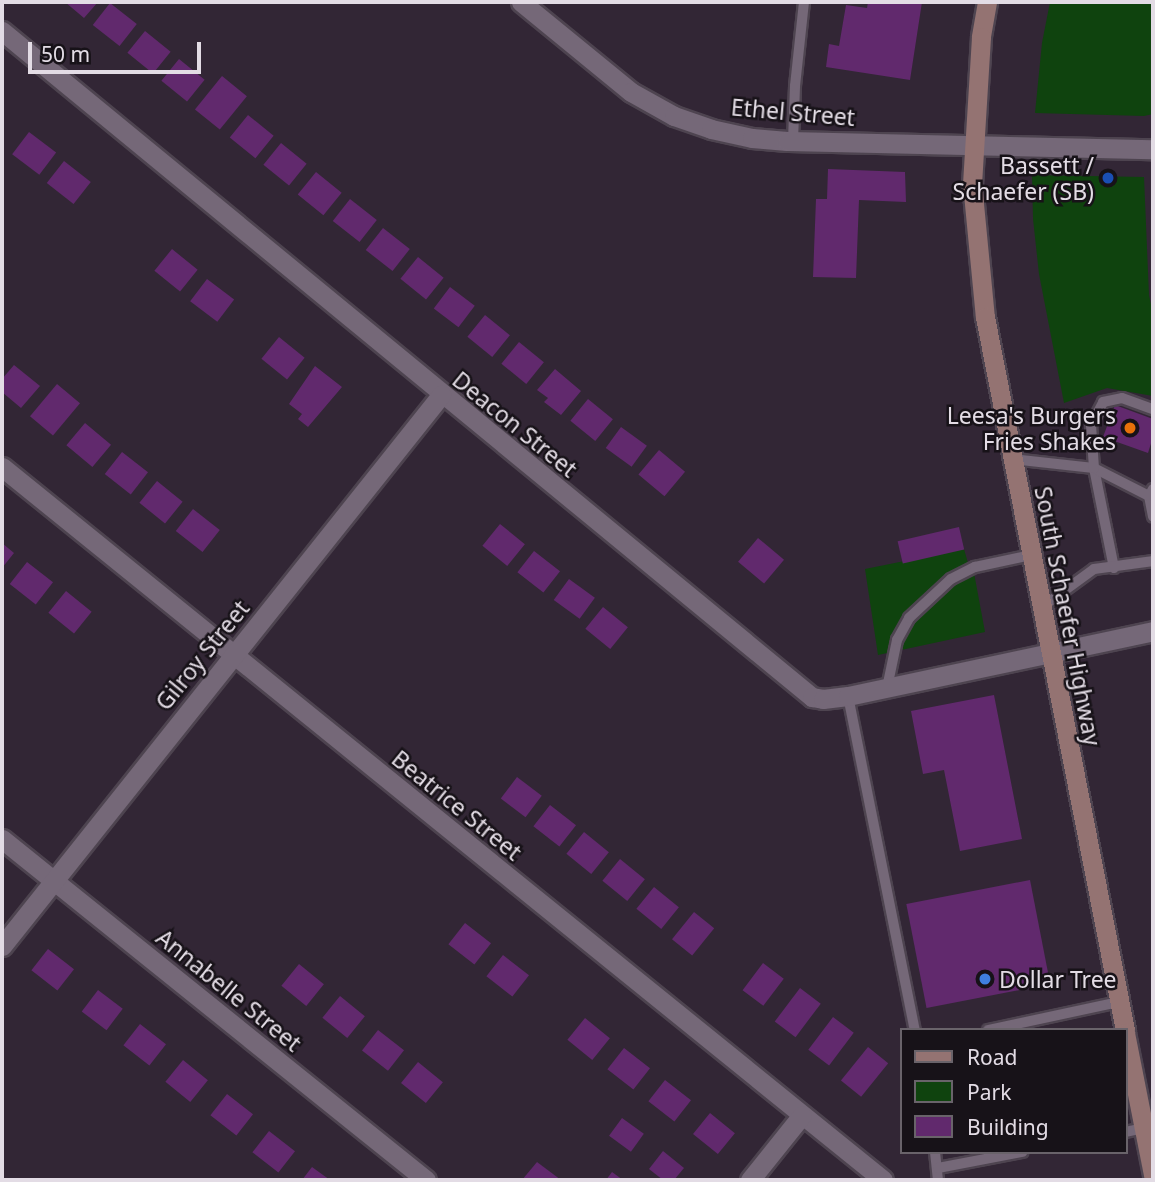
<!DOCTYPE html>
<html>
<head>
<meta charset="utf-8">
<style>
	body { margin:0 }
	#map { position:relative; width:1155px; height:1182px; overflow:hidden; background:#322635; font-family:"Noto Sans",sans-serif }
	div>[style] { position:absolute }
	[style*='--x'] { left:calc(var(--x)*1px); top:calc(var(--y)*1px); width:calc(var(--w)*1px); rotate:calc(var(--a)*1deg) }
	.green>* { inset:0; background:#0f430e }
	.building>* { inset:0; background:#61296d; transform-origin:0 0 }
	.roads { filter:drop-shadow(2px 0 #4e4450) drop-shadow(-2px 0 #4e4450) drop-shadow(0 2px #4e4450) drop-shadow(0 -2px #4e4450) }
	.service>* { height:10px; margin:-5px; padding:0 5px; transform-origin:5px; border-radius:5px; background:#756878 }
	.minor>* { height:19px; margin:-9.5px; padding:0 9.5px; transform-origin:9.5px; border-radius:9.5px; background:#756878 }
	.secondary>* { height:19px; margin:-9.5px; padding:0 9.5px; transform-origin:9.5px; border-radius:9.5px; background:#947372 }
	.dots>* { width:19px; height:19px; translate:-50% -50%; box-sizing:border-box; border:4px solid #171218; border-radius:50% }
	span { translate:-50% -50%; white-space:nowrap; text-align:center; line-height:1.15; -webkit-text-stroke:5px #171218; paint-order:stroke }
	.street-label { font-size:23px; color:#e3dce5 }
	.poi-label { font-size:23px; color:#e3dce5 }
	.right { translate:-100% -50%; text-align:right }
	.left { translate:0 -50%; text-align:left }
	.frame { position:absolute; inset:0; border:4px solid #e3dce5; pointer-events:none }
	.legend { position:absolute; left:900px; top:1028px; width:228px; height:126px; box-sizing:border-box; background:#171218; border:2px solid #69636a; margin:0; padding:9px 12px; list-style:none; font-size:21px; color:#e3dce5 }
	.legend li { display:flex; align-items:center; gap:14px; height:35px }
	.legend b { width:35px; border:2px solid #69636a }
	.scale { position:absolute; left:28px; top:42px; width:173px; height:32px; box-sizing:border-box; border:4px solid #e3dce5; border-top:0; padding-left:9px; font-size:21px; line-height:24px; white-space:nowrap; color:#e3dce5; -webkit-text-stroke:5px #171218; paint-order:stroke }
</style>
</head>
<body>
<div id="map">
	<div class="green">
		<i style="clip-path:polygon(1050px 2px,1153px 2px,1153px 114px,1144px 116px,1035px 113px,1042px 43px)"></i>
		<i style="clip-path:polygon(1032px 175px,1144px 177px,1149px 295px,1153px 315px,1153px 396px,1107px 388px,1064px 403px,1039px 274px,1033px 219px)"></i>
		<i style="clip-path:polygon(964px 549px,968px 563px,972px 562px,985px 632px,878px 655px,865px 569px)"></i>
	</div>
	<div class="building">
		<i style="clip-path:polygon(65px 2px,98px 2px,84px 18px)"></i>
		<i style="clip-path:polygon(868px 2px,922px 2px,910px 80px,826px 67px,829px 44px,839px 46px,846px 5px,867px 8px)"></i>
		<i style="left:110px;top:3px;width:34px;height:28px;rotate:38deg"></i>
		<i style="left:145px;top:31px;width:33px;height:28px;rotate:39deg"></i>
		<i style="left:179px;top:59px;width:33px;height:28px;rotate:39deg"></i>
		<i style="left:222px;top:76px;width:32px;height:43px;rotate:39deg"></i>
		<i style="left:248px;top:115px;width:33px;height:29px;rotate:39deg"></i>
		<i style="left:29px;top:132px;width:34px;height:28px;rotate:37deg"></i>
		<i style="left:281px;top:143px;width:33px;height:28px;rotate:39deg"></i>
		<i style="left:64px;top:161px;width:34px;height:28px;rotate:38deg"></i>
		<i style="clip-path:polygon(828px 169px,905px 172px,906px 202px,859px 200px,856px 278px,813px 277px,816px 199px,827px 199px)"></i>
		<i style="left:316px;top:172px;width:33px;height:29px;rotate:39deg"></i>
		<i style="left:350px;top:199px;width:34px;height:28px;rotate:38deg"></i>
		<i style="left:383px;top:228px;width:34px;height:28px;rotate:38deg"></i>
		<i style="left:172px;top:249px;width:33px;height:28px;rotate:39deg"></i>
		<i style="left:418px;top:257px;width:33px;height:28px;rotate:39deg"></i>
		<i style="left:207px;top:279px;width:34px;height:28px;rotate:37deg"></i>
		<i style="left:450px;top:287px;width:31px;height:27px;rotate:37deg"></i>
		<i style="left:485px;top:315px;width:32px;height:28px;rotate:39deg"></i>
		<i style="left:279px;top:337px;width:33px;height:28px;rotate:39deg"></i>
		<i style="left:519px;top:342px;width:32px;height:28px;rotate:39deg"></i>
		<i style="clip-path:polygon(14px 365px,40px 386px,21px 408px,2px 392px,2px 379px)"></i>
		<i style="clip-path:polygon(315px 366px,342px 387px,308px 427px,298px 419px,302px 414px,289px 404px)"></i>
		<i style="clip-path:polygon(555px 369px,581px 391px,561px 415px,544px 402px,548px 398px,537px 390px)"></i>
		<i style="left:57px;top:384px;width:30px;height:42px;rotate:40deg"></i>
		<i style="left:588px;top:399px;width:32px;height:28px;rotate:39deg"></i>
		<i style="clip-path:polygon(1115px 405px,1153px 419px,1153px 437px,1148px 453px,1103px 437px)"></i>
		<i style="left:85px;top:423px;width:34px;height:29px;rotate:40deg"></i>
		<i style="left:621px;top:427px;width:32px;height:26px;rotate:36deg"></i>
		<i style="left:659px;top:450px;width:34px;height:32px;rotate:40deg"></i>
		<i style="left:122px;top:452px;width:33px;height:28px;rotate:38deg"></i>
		<i style="left:157px;top:481px;width:33px;height:28px;rotate:39deg"></i>
		<i style="left:193px;top:509px;width:34px;height:28px;rotate:38deg"></i>
		<i style="left:500px;top:524px;width:32px;height:28px;rotate:39deg"></i>
		<i style="left:959px;top:527px;width:23px;height:63px;rotate:77deg"></i>
		<i style="left:758px;top:538px;width:34px;height:31px;rotate:40deg"></i>
		<i style="clip-path:polygon(2px 543px,14px 553px,2px 568px)"></i>
		<i style="left:534px;top:551px;width:33px;height:27px;rotate:38deg"></i>
		<i style="left:27px;top:562px;width:33px;height:28px;rotate:38deg"></i>
		<i style="left:569px;top:579px;width:32px;height:26px;rotate:36deg"></i>
		<i style="left:66px;top:591px;width:33px;height:28px;rotate:39deg"></i>
		<i style="left:603px;top:607px;width:32px;height:28px;rotate:39deg"></i>
		<i style="clip-path:polygon(994px 695px,1022px 839px,960px 851px,944px 770px,923px 774px,911px 711px)"></i>
		<i style="left:517px;top:777px;width:31px;height:27px;rotate:37deg"></i>
		<i style="left:550px;top:805px;width:33px;height:27px;rotate:38deg"></i>
		<i style="left:584px;top:832px;width:32px;height:28px;rotate:39deg"></i>
		<i style="left:620px;top:859px;width:32px;height:28px;rotate:39deg"></i>
		<i style="left:1030px;top:880px;width:106px;height:126px;rotate:79deg"></i>
		<i style="left:654px;top:887px;width:32px;height:28px;rotate:39deg"></i>
		<i style="left:694px;top:912px;width:26px;height:35px;rotate:39deg"></i>
		<i style="left:465px;top:923px;width:33px;height:27px;rotate:38deg"></i>
		<i style="left:48px;top:949px;width:33px;height:27px;rotate:38deg"></i>
		<i style="left:503px;top:955px;width:33px;height:27px;rotate:38deg"></i>
		<i style="left:763px;top:963px;width:26px;height:34px;rotate:37deg"></i>
		<i style="left:299px;top:964px;width:32px;height:28px;rotate:39deg"></i>
		<i style="left:800px;top:988px;width:26px;height:42px;rotate:37deg"></i>
		<i style="left:98px;top:990px;width:31px;height:27px;rotate:37deg"></i>
		<i style="left:340px;top:996px;width:32px;height:28px;rotate:39deg"></i>
		<i style="left:833px;top:1017px;width:26px;height:41px;rotate:37deg"></i>
		<i style="left:585px;top:1018px;width:32px;height:28px;rotate:39deg"></i>
		<i style="left:140px;top:1024px;width:33px;height:27px;rotate:38deg"></i>
		<i style="left:378px;top:1030px;width:33px;height:26px;rotate:38deg"></i>
		<i style="left:868px;top:1047px;width:26px;height:43px;rotate:39deg"></i>
		<i style="left:624px;top:1048px;width:33px;height:27px;rotate:38deg"></i>
		<i style="left:183px;top:1060px;width:32px;height:28px;rotate:39deg"></i>
		<i style="left:418px;top:1062px;width:32px;height:27px;rotate:39deg"></i>
		<i style="left:665px;top:1080px;width:33px;height:27px;rotate:38deg"></i>
		<i style="left:227px;top:1094px;width:33px;height:27px;rotate:38deg"></i>
		<i style="left:710px;top:1113px;width:32px;height:27px;rotate:39deg"></i>
		<i style="left:622px;top:1118px;width:27px;height:22px;rotate:36deg"></i>
		<i style="left:269px;top:1131px;width:33px;height:27px;rotate:38deg"></i>
		<i style="clip-path:polygon(663px 1151px,684px 1168px,674px 1180px,663px 1180px,649px 1169px)"></i>
		<i style="clip-path:polygon(537px 1162px,561px 1180px,522px 1180px)"></i>
		<i style="clip-path:polygon(312px 1167px,330px 1180px,302px 1180px)"></i>
		<i style="clip-path:polygon(612px 1172px,623px 1180px,606px 1180px)"></i>
	</div>
	<div class="roads">
		<div class="service">
			<i style="--x:793;--y:141;--w:55;--a:-87.9"></i>
			<i style="--x:795;--y:86;--w:84;--a:-83.9"></i>
			<i style="--x:1012;--y:459;--w:82;--a:6.3"></i>
			<i style="--x:1094;--y:468;--w:102;--a:78.7"></i>
			<i style="--x:1153;--y:489;--w:8;--a:120"></i>
			<i style="--x:1149;--y:496;--w:21;--a:79"></i>
			<i style="--x:1149;--y:496;--w:62;--a:-153"></i>
			<i style="--x:1094;--y:468;--w:43;--a:-94"></i>
			<i style="--x:1091;--y:425;--w:26;--a:-62"></i>
			<i style="--x:1103;--y:402;--w:19;--a:-12"></i>
			<i style="--x:1122;--y:398;--w:33;--a:20"></i>
			<i style="--x:1042;--y:607;--w:64;--a:-36.2"></i>
			<i style="--x:1094;--y:569;--w:60;--a:-7.7"></i>
			<i style="--x:887;--y:688;--w:49;--a:-78.2"></i>
			<i style="--x:897;--y:640;--w:25;--a:-61"></i>
			<i style="--x:909;--y:618;--w:57;--a:-42.9"></i>
			<i style="--x:951;--y:579;--w:27;--a:-27"></i>
			<i style="--x:975;--y:567;--w:57;--a:-12.1"></i>
			<i style="--x:848;--y:696;--w:341;--a:78.7"></i>
			<i style="--x:988;--y:1030;--w:134;--a:-12.1"></i>
			<i style="--x:1125;--y:1132;--w:19;--a:-12"></i>
			<i style="--x:935;--y:1152;--w:28;--a:84"></i>
			<i style="--x:938;--y:1168;--w:86;--a:-10.8"></i>
		</div>
		<div class="minor">
			<i style="--x:521;--y:2;--w:142;--a:39.3"></i>
			<i style="--x:631;--y:92;--w:49;--a:29.2"></i>
			<i style="--x:674;--y:116;--w:39;--a:19"></i>
			<i style="--x:711;--y:129;--w:42;--a:12.4"></i>
			<i style="--x:752;--y:138;--w:35;--a:5"></i>
			<i style="--x:787;--y:141;--w:366;--a:1.3"></i>
			<i style="--x:2;--y:31;--w:1049;--a:39.43"></i>
			<i style="--x:812;--y:697;--w:11;--a:10"></i>
			<i style="--x:823;--y:699;--w:25;--a:-7"></i>
			<i style="--x:848;--y:696;--w:312;--a:-12"></i>
			<i style="--x:2;--y:467;--w:1133;--a:38.98"></i>
			<i style="--x:2;--y:839;--w:544;--a:38.81"></i>
			<i style="--x:2;--y:946;--w:705;--a:-51.45"></i>
			<i style="--x:750;--y:1180;--w:83;--a:-51.3"></i>
		</div>
		<div class="secondary">
			<i style="--x:987;--y:2;--w:36;--a:100"></i>
			<i style="--x:981;--y:37;--w:146;--a:93.5"></i>
			<i style="--x:972;--y:183;--w:135;--a:84.5"></i>
			<i style="--x:985;--y:317;--w:727;--a:78.89"></i>
			<i style="--x:1125;--y:1033;--w:145;--a:78.8"></i>
		</div>
	</div>
	<div class="dots">
		<i style="left:1108px;top:178px;background:#1a4fb4"></i>
		<i style="left:1130px;top:428px;background:#e8710a"></i>
		<i style="left:985px;top:979px;background:#3f7fe0"></i>
	</div>
	<div class="street-label">
		<span style="left:793px;top:112px;rotate:5deg">Ethel Street</span>
		<span style="left:515px;top:424px;rotate:39deg">Deacon Street</span>
		<span style="left:1068px;top:616px;rotate:79deg">South Schaefer Highway</span>
		<span style="left:202px;top:655px;rotate:-51deg">Gilroy Street</span>
		<span style="left:457px;top:805px;rotate:39deg">Beatrice Street</span>
		<span style="left:229px;top:990px;rotate:39deg">Annabelle Street</span>
	</div>
	<div class="poi-label">
		<span class="right" style="left:1094px;top:178px">Bassett /<br>Schaefer (SB)</span>
		<span class="right" style="left:1116px;top:428px">Leesa's Burgers<br>Fries Shakes</span>
		<span class="left" style="left:999px;top:979px">Dollar Tree</span>
	</div>
	<div class="frame"></div>
	<ul class="legend">
	<li><b style="height:9px;background:#947372"></b>Road</li>
	<li><b style="height:19px;background:#0f430e"></b>Park</li>
	<li><b style="height:19px;background:#61296d"></b>Building</li>
	</ul>
	<div class="scale">50 m</div>
</div>
</body>
</html>
